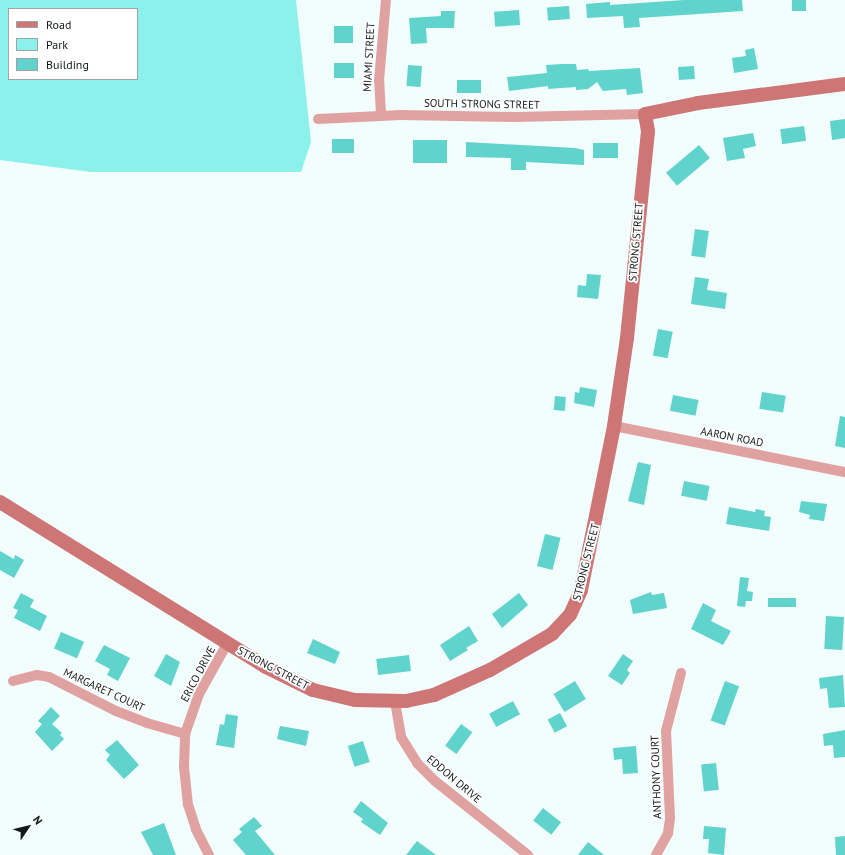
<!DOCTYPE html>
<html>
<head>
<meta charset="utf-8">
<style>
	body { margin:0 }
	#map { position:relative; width:845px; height:855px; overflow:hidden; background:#f1fefd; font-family:"PT Sans",sans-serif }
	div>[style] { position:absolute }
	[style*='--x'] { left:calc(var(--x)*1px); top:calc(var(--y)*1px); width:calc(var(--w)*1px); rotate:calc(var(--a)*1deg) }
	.green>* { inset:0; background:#8df1eb }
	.building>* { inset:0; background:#60d3cd; transform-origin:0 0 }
	.street>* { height:10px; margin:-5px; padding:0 5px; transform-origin:5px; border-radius:5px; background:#e0a2a1 }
	.secondary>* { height:14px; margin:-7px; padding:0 7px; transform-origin:7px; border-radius:7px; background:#ce7575 }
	span { translate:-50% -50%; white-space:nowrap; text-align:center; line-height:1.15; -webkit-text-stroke:3.5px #fff; paint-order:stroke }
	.street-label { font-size:11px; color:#121a19 }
	.legend { position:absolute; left:8px; top:8px; width:130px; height:72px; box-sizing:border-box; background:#fff; border:1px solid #a0a3a3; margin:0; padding:5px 7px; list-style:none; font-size:12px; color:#121a19 }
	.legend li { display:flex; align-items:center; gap:8px; height:20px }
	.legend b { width:20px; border:1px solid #a0a3a3 }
	.north { position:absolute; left:8px; top:807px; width:40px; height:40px; -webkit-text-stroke:3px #fff; paint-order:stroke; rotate:55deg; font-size:11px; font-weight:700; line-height:16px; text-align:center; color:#121a19 }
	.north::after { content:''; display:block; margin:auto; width:14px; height:18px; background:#121a19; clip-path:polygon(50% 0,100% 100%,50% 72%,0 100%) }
</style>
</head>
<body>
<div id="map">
	<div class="green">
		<i style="clip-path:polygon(evenodd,0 0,296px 0,311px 142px,301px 172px,91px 172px,0 160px,0 0,9px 9px,137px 9px,137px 79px,9px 79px,9px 9px)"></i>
	</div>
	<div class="building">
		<i style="clip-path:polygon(684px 0,742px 0,743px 11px,639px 18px,640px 27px,624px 28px,623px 16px,587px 18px,586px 4px,610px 2px,610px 5px)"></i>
		<i style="left:792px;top:0;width:14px;height:11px"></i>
		<i style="left:569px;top:6px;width:13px;height:22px;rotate:86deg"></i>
		<i style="left:519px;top:10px;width:15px;height:25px;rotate:86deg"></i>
		<i style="clip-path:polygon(441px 11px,455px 11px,454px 28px,426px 28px,427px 43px,411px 44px,409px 18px,441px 16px)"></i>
		<i style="left:334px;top:26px;width:19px;height:17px"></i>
		<i style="clip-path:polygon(754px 48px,758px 69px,734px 73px,732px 58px,746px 56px,745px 50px)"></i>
		<i style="left:334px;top:63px;width:20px;height:15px"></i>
		<i style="clip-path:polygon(562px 64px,576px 64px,577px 70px,588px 69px,589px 71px,640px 68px,643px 93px,627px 95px,626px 89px,603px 91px,597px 82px,588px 89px,576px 90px,576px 87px,548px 89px,548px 86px,509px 91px,507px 77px,547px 73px,546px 65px)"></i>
		<i style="left:408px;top:65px;width:14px;height:21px;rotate:4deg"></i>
		<i style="left:694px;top:66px;width:13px;height:16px;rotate:86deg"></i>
		<i style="left:457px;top:80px;width:24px;height:13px"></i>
		<i style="clip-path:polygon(845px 119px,845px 138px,832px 140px,830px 121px)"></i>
		<i style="left:804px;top:126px;width:15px;height:24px;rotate:82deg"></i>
		<i style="clip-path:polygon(753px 133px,756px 146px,743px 149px,745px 158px,727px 161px,723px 138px)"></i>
		<i style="left:332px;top:139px;width:22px;height:14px"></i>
		<i style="left:413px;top:140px;width:34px;height:23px"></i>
		<i style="clip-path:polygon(466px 142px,575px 148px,584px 150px,584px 165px,526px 162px,526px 170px,511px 170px,511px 158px,466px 157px)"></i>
		<i style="left:593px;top:143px;width:25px;height:15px"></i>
		<i style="left:699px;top:145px;width:17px;height:43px;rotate:50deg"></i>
		<i style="left:695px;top:229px;width:14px;height:27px;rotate:8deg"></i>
		<i style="clip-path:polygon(587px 274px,601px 275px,598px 299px,577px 297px,578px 285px,586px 286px)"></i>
		<i style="clip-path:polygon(695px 277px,709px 279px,707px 290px,727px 293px,725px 309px,691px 304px)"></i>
		<i style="left:658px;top:329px;width:15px;height:27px;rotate:11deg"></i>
		<i style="clip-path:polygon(580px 387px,597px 390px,594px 407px,574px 403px,575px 392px,579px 393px)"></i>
		<i style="left:762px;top:392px;width:24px;height:17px;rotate:9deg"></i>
		<i style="left:673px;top:395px;width:26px;height:16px;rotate:11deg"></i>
		<i style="left:555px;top:396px;width:11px;height:14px;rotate:5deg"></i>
		<i style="clip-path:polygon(840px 416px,845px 417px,845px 448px,835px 446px)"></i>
		<i style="clip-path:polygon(638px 462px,651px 465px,644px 505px,628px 501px)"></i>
		<i style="left:684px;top:481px;width:26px;height:15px;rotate:11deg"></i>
		<i style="clip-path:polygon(801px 501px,827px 504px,824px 521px,809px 519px,810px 515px,799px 512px)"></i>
		<i style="clip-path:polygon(729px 507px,755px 512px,756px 509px,765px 511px,764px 516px,771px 517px,769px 531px,726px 524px)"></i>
		<i style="left:545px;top:534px;width:16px;height:33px;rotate:14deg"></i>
		<i style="clip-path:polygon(0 551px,14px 559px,15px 555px,24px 560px,14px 578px,0 570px)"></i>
		<i style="clip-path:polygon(740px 577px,749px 578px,747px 591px,753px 592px,752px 601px,746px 601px,745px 607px,737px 606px)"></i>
		<i style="clip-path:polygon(651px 592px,652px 595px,664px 593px,667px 608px,633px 614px,630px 600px)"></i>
		<i style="clip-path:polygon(21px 593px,34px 600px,30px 607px,47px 616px,40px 631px,14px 618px,18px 610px,13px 608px)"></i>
		<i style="clip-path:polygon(519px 593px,528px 605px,502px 628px,492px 614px)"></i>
		<i style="left:768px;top:598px;width:28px;height:9px"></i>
		<i style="clip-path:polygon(703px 603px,716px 610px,711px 621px,731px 631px,723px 645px,691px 629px)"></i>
		<i style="left:826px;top:616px;width:18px;height:33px;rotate:3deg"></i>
		<i style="clip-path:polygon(469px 626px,478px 641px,466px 648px,468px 650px,450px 661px,440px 645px)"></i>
		<i style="left:61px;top:632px;width:25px;height:18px;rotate:23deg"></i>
		<i style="clip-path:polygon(313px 639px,340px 652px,335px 664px,307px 653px)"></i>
		<i style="clip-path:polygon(104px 645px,130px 658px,118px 681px,107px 675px,110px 669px,95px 661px)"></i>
		<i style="clip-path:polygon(166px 654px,180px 662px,171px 686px,154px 676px)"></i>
		<i style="clip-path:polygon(623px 654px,633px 661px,627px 670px,630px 673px,622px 685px,608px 676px)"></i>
		<i style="left:409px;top:655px;width:16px;height:33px;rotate:83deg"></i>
		<i style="clip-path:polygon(843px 675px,845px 707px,829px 708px,827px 688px,820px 689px,819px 678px)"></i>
		<i style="left:575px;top:681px;width:21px;height:25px;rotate:59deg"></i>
		<i style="left:725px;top:681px;width:15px;height:42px;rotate:20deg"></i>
		<i style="left:513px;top:701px;width:15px;height:27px;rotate:62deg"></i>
		<i style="clip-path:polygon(51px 707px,60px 716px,52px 724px,62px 733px,60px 735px,64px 739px,52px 751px,35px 732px,42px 724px,38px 721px)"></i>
		<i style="left:560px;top:713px;width:15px;height:14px;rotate:62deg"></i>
		<i style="clip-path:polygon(226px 714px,238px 716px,234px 748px,216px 745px,220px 724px,224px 725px)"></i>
		<i style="left:461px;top:724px;width:14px;height:27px;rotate:36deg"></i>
		<i style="clip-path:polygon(280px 726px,309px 731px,306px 746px,277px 739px)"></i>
		<i style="clip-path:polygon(845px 730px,845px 757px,834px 758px,833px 745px,824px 746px,823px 734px)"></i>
		<i style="clip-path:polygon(117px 740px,139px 765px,124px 779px,106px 760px,110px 755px,105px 750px)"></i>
		<i style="left:363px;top:741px;width:22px;height:16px;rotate:72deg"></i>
		<i style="clip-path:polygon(636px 746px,638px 773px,623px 774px,622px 759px,614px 760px,613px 748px)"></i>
		<i style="left:716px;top:763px;width:27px;height:15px;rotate:84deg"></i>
		<i style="clip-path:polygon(361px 801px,388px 823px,380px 835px,361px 822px,363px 819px,353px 812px)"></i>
		<i style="left:543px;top:808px;width:23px;height:16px;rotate:38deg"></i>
		<i style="clip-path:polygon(254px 817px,262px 826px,255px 831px,275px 855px,246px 855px,233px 840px,242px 832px,239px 829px)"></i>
		<i style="clip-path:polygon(164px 823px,176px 855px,153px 855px,141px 832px)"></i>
		<i style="clip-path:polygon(704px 826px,726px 828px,724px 855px,708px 853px,709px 839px,703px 839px)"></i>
		<i style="clip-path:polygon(845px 836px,845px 855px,836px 855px,835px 837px)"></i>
		<i style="clip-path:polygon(417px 841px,436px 855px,406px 855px)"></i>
		<i style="clip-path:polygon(588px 842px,604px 855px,578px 855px)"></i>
	</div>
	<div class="street">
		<i style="--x:381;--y:115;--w:34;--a:-93"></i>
		<i style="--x:379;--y:81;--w:81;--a:-85.1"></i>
		<i style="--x:318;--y:119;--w:83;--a:-2.8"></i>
		<i style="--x:401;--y:115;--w:115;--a:1"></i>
		<i style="--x:516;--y:117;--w:129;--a:-1.3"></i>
		<i style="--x:614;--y:426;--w:236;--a:11.3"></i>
		<i style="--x:13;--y:681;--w:25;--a:-14"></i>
		<i style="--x:37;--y:675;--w:12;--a:9"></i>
		<i style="--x:49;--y:677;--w:75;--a:26.9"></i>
		<i style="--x:116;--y:711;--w:33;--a:21"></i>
		<i style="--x:147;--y:723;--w:40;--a:16"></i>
		<i style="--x:395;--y:702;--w:36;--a:80"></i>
		<i style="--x:401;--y:737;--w:31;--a:58"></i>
		<i style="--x:417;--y:763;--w:25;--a:45"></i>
		<i style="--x:435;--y:781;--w:119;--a:38.5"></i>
		<i style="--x:209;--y:855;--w:29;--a:-117"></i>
		<i style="--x:196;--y:829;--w:25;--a:-108"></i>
		<i style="--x:188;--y:805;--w:38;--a:-96"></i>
		<i style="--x:184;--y:767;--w:33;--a:-88"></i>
		<i style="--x:185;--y:734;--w:42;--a:-70.7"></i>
		<i style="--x:199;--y:694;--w:57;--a:-60.8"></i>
		<i style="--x:656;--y:855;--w:25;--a:-61"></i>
		<i style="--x:668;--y:833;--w:15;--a:-82"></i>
		<i style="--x:670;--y:818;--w:87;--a:-92.6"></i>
		<i style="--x:666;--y:731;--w:60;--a:-75.5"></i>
	</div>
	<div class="secondary">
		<i style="--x:0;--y:502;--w:313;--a:31.8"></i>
		<i style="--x:266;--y:667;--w:52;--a:26.1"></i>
		<i style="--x:313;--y:690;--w:43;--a:13.4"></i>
		<i style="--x:355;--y:700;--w:51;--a:1.1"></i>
		<i style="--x:406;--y:701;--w:29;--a:-12"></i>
		<i style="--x:434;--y:695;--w:61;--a:-24.1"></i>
		<i style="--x:490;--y:670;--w:72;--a:-30.1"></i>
		<i style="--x:552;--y:634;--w:26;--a:-47"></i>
		<i style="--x:570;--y:615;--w:27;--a:-66"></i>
		<i style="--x:581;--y:590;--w:167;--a:-78.6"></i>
		<i style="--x:614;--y:426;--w:89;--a:-81.6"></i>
		<i style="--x:627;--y:338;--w:208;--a:-84.2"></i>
		<i style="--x:648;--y:131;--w:17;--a:-100"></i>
		<i style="--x:645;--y:114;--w:54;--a:-11.7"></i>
		<i style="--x:698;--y:103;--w:148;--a:-7.4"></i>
	</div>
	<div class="street-label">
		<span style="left:369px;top:57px;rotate:-87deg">MIAMI STREET</span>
		<span style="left:482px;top:104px;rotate:1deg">SOUTH STRONG STREET</span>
		<span style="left:636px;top:242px;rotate:-85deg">STRONG STREET</span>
		<span style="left:732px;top:437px;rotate:11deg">AARON ROAD</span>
		<span style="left:586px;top:562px;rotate:-76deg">STRONG STREET</span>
		<span style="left:273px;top:668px;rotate:28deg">STRONG STREET</span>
		<span style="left:198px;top:674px;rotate:-62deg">ERICO DRIVE</span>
		<span style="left:104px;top:690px;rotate:25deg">MARGARET COURT</span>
		<span style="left:656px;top:777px;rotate:-92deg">ANTHONY COURT</span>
		<span style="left:454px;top:779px;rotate:40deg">EDDON DRIVE</span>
	</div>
	<ul class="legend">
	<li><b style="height:5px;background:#ce7575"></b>Road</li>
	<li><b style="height:11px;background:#8df1eb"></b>Park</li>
	<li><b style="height:11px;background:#60d3cd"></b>Building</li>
	</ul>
	<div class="north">N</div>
</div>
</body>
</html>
